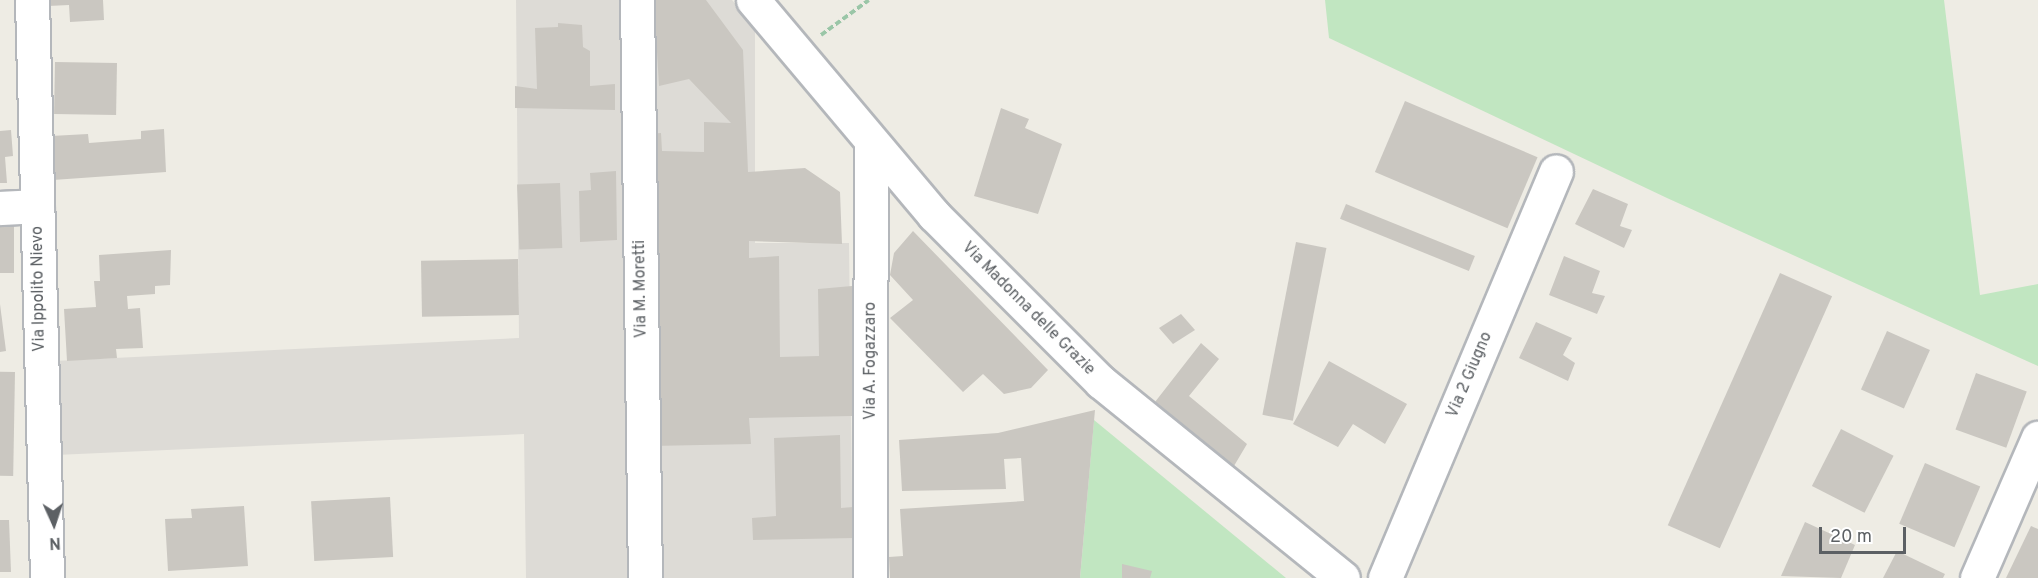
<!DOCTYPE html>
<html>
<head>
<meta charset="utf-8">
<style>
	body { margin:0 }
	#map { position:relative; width:2038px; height:578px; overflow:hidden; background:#eeece4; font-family:Overpass,sans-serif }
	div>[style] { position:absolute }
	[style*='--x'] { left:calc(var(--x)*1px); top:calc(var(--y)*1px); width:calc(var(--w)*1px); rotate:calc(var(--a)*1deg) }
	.industrial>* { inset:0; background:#dddbd6 }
	.green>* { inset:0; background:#c1e6c1 }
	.building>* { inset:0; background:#cac7c1; transform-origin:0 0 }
	.path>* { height:4px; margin-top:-2px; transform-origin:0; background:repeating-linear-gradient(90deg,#9ac6a7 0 6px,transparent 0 9px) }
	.roads { filter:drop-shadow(2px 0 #b4b7bb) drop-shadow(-2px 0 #b4b7bb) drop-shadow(0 2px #b4b7bb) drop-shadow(0 -2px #b4b7bb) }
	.minor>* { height:33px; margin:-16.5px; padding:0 16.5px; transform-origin:16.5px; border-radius:16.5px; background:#fff }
	.tertiary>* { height:33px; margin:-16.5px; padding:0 16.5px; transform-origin:16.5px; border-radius:16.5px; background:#fff }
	span { translate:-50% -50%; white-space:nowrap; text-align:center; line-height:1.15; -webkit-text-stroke:4.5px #fff; paint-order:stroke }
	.street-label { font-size:16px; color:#5c6064 }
	.north { position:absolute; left:24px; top:494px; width:60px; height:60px; -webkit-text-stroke:4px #fff; paint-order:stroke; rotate:177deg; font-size:16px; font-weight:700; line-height:24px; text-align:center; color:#5c6064 }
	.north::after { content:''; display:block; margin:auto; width:21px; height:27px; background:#5c6064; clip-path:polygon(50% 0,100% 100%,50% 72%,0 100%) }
	.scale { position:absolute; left:1819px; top:527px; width:87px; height:27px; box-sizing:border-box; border:3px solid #5c6064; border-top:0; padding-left:8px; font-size:18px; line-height:21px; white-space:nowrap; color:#5c6064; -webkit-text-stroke:4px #fff; paint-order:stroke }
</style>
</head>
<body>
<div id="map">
	<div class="industrial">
		<i style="clip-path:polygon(516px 0,732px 0,755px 27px,755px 243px,849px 243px,853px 578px,526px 578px,524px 434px,56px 455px,54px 361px,519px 338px)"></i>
	</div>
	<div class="green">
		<i style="clip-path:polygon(1325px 0,1944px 0,1980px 295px,2038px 284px,2038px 366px,1667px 198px,1329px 38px)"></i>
		<i style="clip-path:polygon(1094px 420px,1286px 578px,1080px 578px)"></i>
	</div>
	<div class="building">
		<i style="clip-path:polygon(47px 0,103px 0,104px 20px,70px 22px,69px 5px,48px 6px)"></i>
		<i style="clip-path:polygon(654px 0,706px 0,743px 50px,748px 172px,805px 168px,840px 192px,842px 244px,749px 241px,749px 258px,779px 256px,780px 357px,819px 356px,818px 289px,852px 286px,852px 416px,749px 418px,751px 444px,651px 446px,648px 134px,661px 133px,662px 151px,704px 152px,704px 122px,731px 123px,689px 79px,659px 86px)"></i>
		<i style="clip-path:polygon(558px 23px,582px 25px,583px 47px,590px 51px,590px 86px,615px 84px,615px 110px,515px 108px,515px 86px,537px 89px,535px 28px,558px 27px)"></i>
		<i style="left:55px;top:62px;width:62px;height:52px;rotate:1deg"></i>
		<i style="left:1405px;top:101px;width:144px;height:77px;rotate:23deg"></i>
		<i style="clip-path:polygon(1001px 108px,1029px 119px,1025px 128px,1062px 144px,1038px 214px,974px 196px)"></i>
		<i style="clip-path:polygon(164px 129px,166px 172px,53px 180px,51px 136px,88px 134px,89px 143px,141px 139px,141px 131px)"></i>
		<i style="clip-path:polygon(11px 130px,13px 156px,5px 157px,7px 183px,0 183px,0 131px)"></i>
		<i style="clip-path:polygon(616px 171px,617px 240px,580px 242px,579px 191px,591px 190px,590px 173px)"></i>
		<i style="left:560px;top:183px;width:65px;height:43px;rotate:88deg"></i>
		<i style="clip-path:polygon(1593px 189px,1628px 204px,1620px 226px,1632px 230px,1624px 248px,1575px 224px)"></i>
		<i style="left:1346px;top:204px;width:139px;height:16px;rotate:22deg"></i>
		<i style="left:0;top:221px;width:14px;height:52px"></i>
		<i style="clip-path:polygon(913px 231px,1048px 370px,1031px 388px,1004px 394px,983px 374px,963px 392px,890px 318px,913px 300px,890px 275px,894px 253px)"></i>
		<i style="left:1296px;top:242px;width:31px;height:176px;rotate:11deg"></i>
		<i style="clip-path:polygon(171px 250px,170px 285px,155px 286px,155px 294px,127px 296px,128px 309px,140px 308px,143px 348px,116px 349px,117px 358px,67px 361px,64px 309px,96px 307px,94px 281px,100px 281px,99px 255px)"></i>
		<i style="clip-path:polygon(1564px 256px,1600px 271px,1592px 293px,1605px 296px,1597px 314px,1549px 295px)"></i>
		<i style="left:518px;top:259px;width:56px;height:97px;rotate:89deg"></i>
		<i style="left:1780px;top:273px;width:57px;height:276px;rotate:24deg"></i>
		<i style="clip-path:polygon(0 304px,6px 351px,0 352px)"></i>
		<i style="clip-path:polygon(1181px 314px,1195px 330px,1173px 344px,1159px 328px)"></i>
		<i style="clip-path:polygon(1536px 322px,1572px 338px,1563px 355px,1575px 363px,1568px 381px,1519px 358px)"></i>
		<i style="left:1887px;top:331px;width:47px;height:64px;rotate:24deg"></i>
		<i style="clip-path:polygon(1201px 343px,1219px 359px,1189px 396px,1247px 444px,1231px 471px,1155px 402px)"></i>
		<i style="clip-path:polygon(1329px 361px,1407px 404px,1385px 444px,1353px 424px,1338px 447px,1293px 424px)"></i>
		<i style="left:15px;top:372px;width:104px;height:15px;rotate:91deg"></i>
		<i style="left:1976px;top:373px;width:54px;height:60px;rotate:20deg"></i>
		<i style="clip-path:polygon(1095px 410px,1080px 578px,890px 578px,889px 557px,903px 556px,900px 509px,1024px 501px,1021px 458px,1004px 459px,1006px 489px,902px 491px,899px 440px,998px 433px)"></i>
		<i style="left:1841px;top:429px;width:59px;height:64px;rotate:27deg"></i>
		<i style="clip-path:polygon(840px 435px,841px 508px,853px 507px,854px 538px,753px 540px,752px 518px,776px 516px,774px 438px)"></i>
		<i style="left:1925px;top:463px;width:60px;height:66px;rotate:23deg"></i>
		<i style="left:390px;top:497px;width:60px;height:79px;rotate:87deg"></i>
		<i style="clip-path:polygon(244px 506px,248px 566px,168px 571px,165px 519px,192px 518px,191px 509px)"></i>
		<i style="clip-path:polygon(0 520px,9px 520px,11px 572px,0 572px)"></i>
		<i style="clip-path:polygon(1805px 522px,1855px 545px,1841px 578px,1781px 576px)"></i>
		<i style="clip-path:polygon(2031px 526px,2038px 529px,2038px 578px,2006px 578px)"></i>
		<i style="clip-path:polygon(1897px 551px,1945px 574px,1943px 578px,1883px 578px)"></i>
		<i style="clip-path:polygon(1122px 564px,1152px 571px,1150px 578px,1122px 578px)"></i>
	</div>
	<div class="path">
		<i style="--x:821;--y:35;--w:59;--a:-36.1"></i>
	</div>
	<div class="roads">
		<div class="minor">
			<i style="--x:32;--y:0;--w:578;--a:88.51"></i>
			<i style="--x:637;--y:0;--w:578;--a:89.21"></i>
			<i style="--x:0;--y:208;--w:37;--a:-3"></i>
			<i style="--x:870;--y:578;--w:435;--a:-89.9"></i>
			<i style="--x:1385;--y:578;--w:441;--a:-67.2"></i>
			<i style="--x:1977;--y:578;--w:153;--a:-66.5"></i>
		</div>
		<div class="tertiary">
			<i style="--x:753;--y:0;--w:281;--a:49.9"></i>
			<i style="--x:934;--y:215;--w:236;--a:45"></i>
			<i style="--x:1101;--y:382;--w:311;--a:39"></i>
		</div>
	</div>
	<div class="street-label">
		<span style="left:39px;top:289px;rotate:-91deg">Via Ippolito Nievo</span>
		<span style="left:641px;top:289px;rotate:-91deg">Via M. Moretti</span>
		<span style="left:1028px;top:309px;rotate:45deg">Via Madonna delle Grazie</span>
		<span style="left:871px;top:361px;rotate:-90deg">Via A. Fogazzaro</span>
		<span style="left:1470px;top:375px;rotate:-67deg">Via 2 Giugno</span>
	</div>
	<div class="north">N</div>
	<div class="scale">20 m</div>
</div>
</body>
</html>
